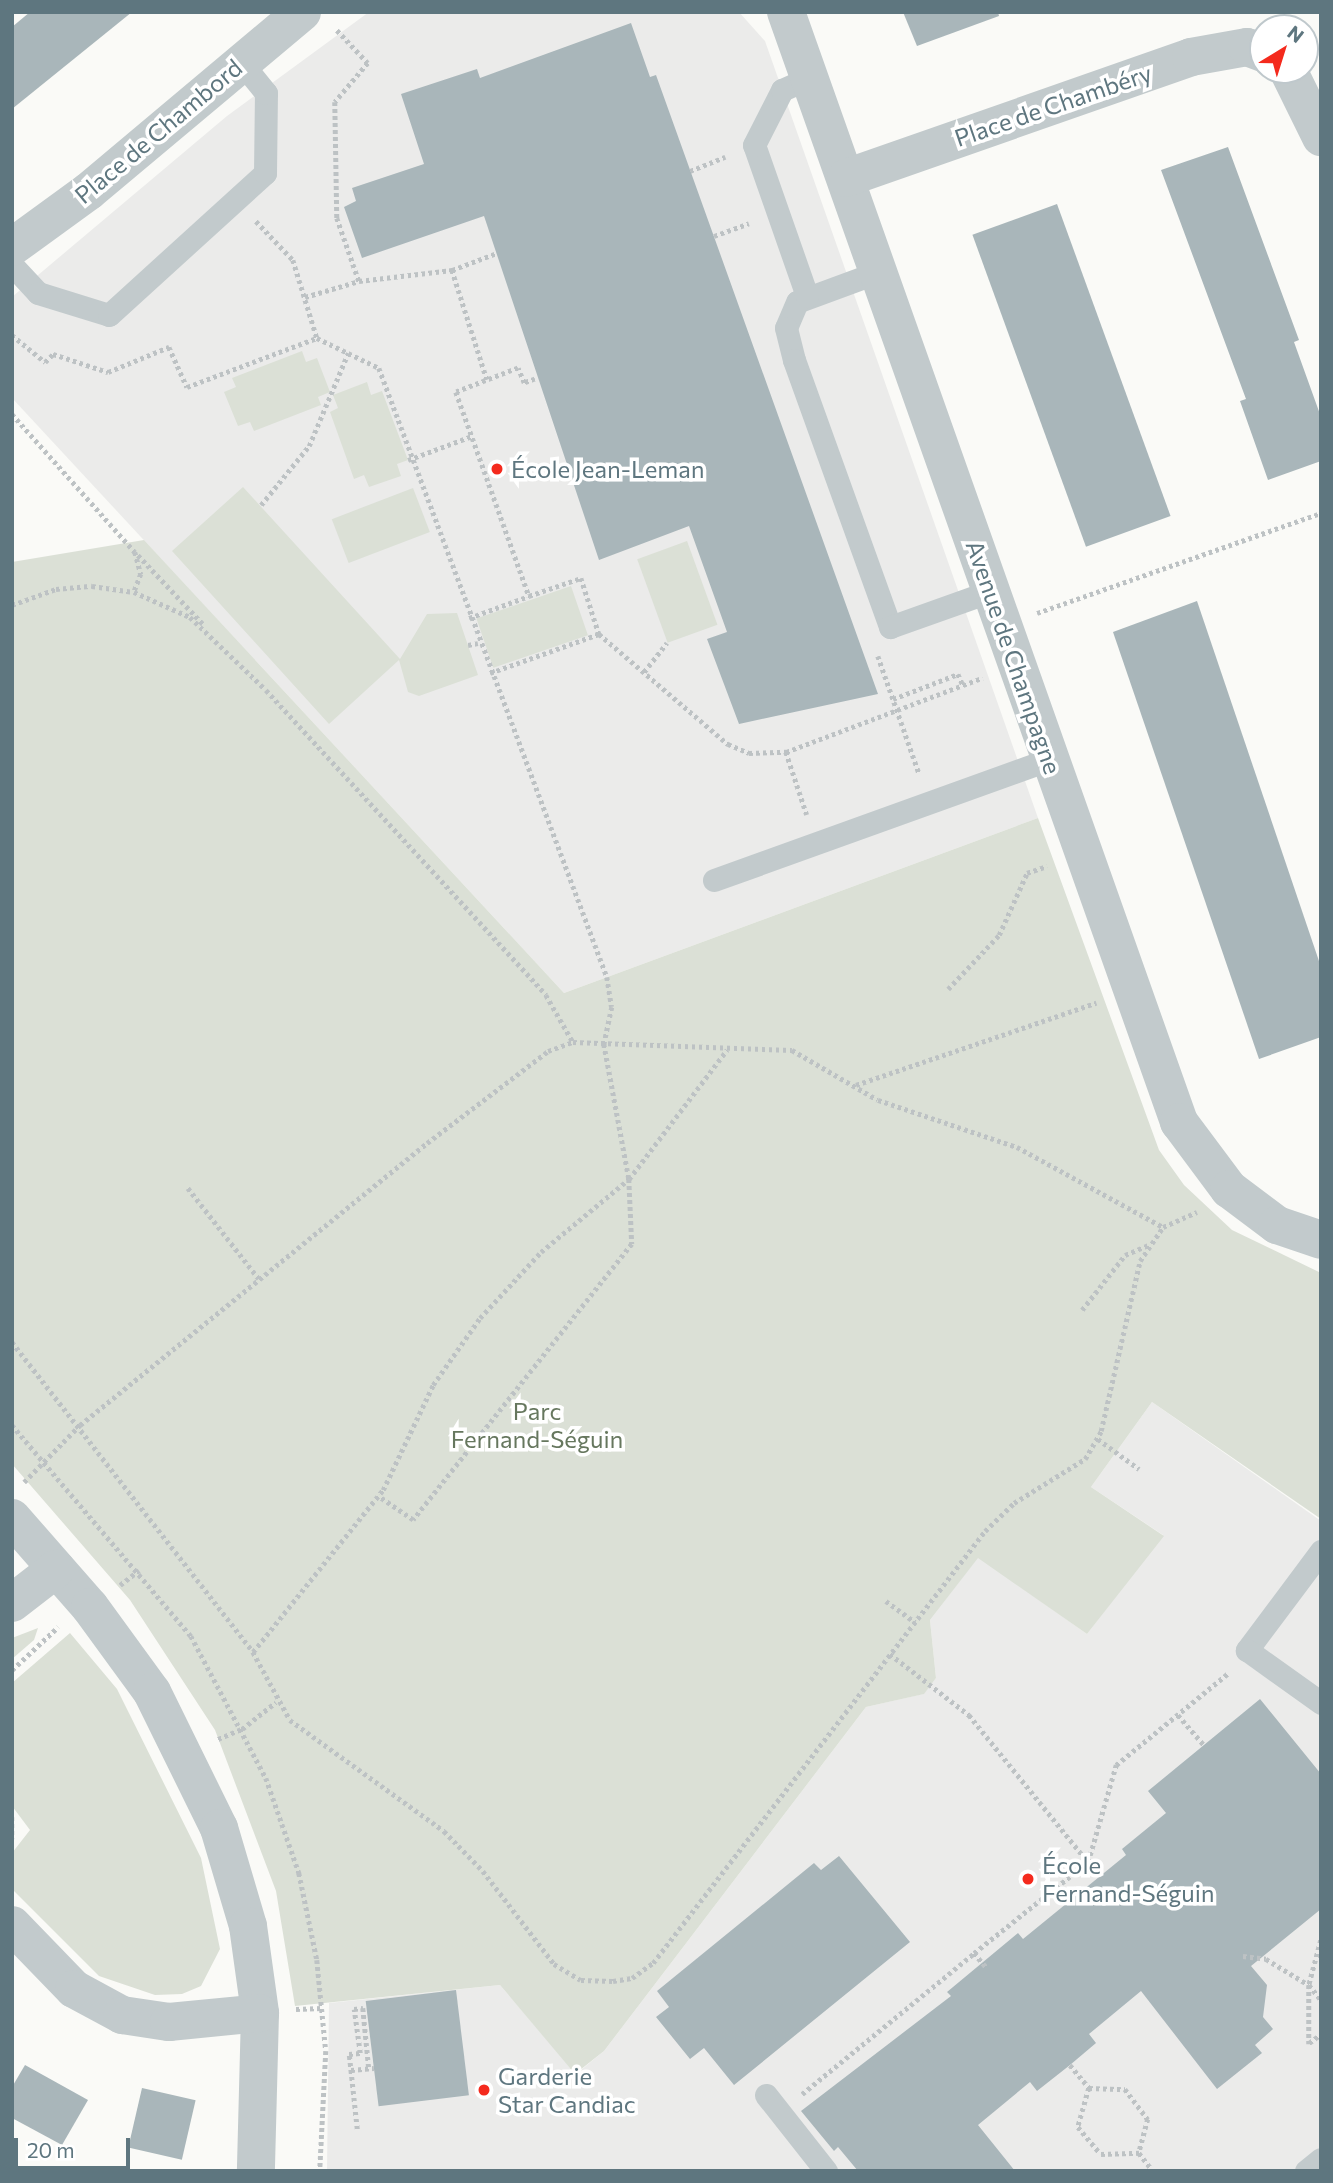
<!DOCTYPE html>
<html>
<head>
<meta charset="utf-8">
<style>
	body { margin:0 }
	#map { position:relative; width:1333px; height:2183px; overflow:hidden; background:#fafaf7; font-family:Commissioner,sans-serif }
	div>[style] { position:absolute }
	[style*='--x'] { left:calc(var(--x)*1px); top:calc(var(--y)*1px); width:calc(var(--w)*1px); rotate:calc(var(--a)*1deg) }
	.built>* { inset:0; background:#ebebea }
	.green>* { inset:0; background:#dbe0d6; transform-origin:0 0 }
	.building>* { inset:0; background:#a9b6ba; transform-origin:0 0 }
	.path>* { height:4.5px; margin-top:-2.25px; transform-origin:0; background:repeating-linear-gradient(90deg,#bdc2c4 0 3.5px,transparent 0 7px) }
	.lane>* { height:23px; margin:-11.5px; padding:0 11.5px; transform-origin:11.5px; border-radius:11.5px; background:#c2cacc }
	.street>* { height:38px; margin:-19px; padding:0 19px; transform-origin:19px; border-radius:19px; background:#c2cacc }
	.dots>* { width:19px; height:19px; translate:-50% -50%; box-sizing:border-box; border:4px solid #fff; border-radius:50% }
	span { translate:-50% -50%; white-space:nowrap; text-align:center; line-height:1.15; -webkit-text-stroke:7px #fff; paint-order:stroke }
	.street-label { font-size:24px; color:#5e767f }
	.poi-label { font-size:24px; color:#5e767f }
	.left { translate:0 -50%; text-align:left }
	.park-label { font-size:24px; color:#66775e }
	.frame { position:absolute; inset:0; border:14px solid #5e767f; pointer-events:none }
	.north { position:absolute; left:1249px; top:14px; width:70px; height:70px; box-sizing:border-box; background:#fff; border:2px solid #bfc8cc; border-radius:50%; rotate:38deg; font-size:19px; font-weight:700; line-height:28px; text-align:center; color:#5e767f }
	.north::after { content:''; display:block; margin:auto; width:24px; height:32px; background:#f42a1d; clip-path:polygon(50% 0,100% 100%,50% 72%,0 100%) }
	.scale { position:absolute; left:14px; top:2138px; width:116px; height:32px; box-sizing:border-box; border:4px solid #5e767f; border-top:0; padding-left:9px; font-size:21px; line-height:24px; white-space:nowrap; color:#5e767f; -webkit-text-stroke:5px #fff; paint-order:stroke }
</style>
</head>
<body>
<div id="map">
	<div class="built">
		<i style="clip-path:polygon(369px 12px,739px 12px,765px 41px,1038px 818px,564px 993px,12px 398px,12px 297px,227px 116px)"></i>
		<i style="clip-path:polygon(1152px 1402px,1321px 1521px,1321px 2171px,327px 2171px,329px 2003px,500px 1985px,576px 2074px,604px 2051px,866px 1707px,923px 1694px,936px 1678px,930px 1620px,978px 1557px,1087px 1634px,1163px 1535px,1091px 1487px)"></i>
	</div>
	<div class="green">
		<i style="clip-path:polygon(302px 351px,306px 362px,317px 358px,330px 392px,318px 397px,321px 405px,254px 431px,250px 422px,238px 426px,224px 392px,236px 387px,232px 378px)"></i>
		<i style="clip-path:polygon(367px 382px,371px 395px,382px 391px,408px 460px,397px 464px,401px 476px,369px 487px,364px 475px,354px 479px,330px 412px,338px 408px,333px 395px)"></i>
		<i style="clip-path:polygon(243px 487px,400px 659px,427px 614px,457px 613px,478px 675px,419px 696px,408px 692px,399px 660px,329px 724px,172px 551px)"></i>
		<i style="left:413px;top:488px;width:47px;height:87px;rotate:69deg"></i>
		<i style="clip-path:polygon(144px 540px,564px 993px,1038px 818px,1159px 1150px,1184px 1185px,1232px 1230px,1321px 1273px,1321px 1519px,1152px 1402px,1091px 1487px,1164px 1536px,1087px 1634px,978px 1558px,930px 1620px,936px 1678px,924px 1694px,866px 1707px,604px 2051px,575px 2074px,500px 1985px,295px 2006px,276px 1891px,215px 1730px,130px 1600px,12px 1464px,12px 562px)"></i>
		<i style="left:687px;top:541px;width:89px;height:53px;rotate:70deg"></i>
		<i style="left:571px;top:586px;width:52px;height:100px;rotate:71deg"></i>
		<i style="clip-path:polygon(38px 1628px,34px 1640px,12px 1659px,12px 1638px)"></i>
		<i style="clip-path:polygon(70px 1633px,117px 1689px,201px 1858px,220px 1949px,201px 1986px,182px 1994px,155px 1995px,99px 1976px,12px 1889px,12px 1853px,30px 1830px,12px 1806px,12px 1683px)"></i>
	</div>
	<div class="building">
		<i style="clip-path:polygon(30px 12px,132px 12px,12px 109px,12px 27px)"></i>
		<i style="clip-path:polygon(903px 12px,998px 12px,999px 16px,917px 46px)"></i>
		<i style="clip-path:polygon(631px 23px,650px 77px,656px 75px,878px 694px,739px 724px,707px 639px,727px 632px,689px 526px,599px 560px,484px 216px,362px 258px,344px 207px,356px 201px,352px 188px,424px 164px,401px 94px,477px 69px,480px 78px)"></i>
		<i style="clip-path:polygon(1228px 147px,1299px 340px,1294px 342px,1321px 417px,1321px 461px,1268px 480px,1240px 401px,1246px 399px,1161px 170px)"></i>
		<i style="left:1057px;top:204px;width:332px;height:90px;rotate:70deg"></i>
		<i style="clip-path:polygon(1197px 601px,1321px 967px,1321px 1037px,1259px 1059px,1113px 632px)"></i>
		<i style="clip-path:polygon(1260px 1699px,1321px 1774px,1321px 1909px,1251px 1966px,1267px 1985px,1263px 2017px,1273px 2029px,1255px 2045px,1262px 2053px,1217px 2089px,1141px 1991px,1089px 2034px,1096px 2043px,1070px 2065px,1037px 2091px,1030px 2082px,978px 2125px,1015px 2171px,858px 2171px,838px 2147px,834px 2151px,801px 2111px,951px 1996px,947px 1992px,1018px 1933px,1023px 1939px,1126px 1855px,1122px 1849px,1166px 1813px,1148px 1791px)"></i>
		<i style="clip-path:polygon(839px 1856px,910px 1942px,734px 2085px,704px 2048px,690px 2059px,656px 2017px,669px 2007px,657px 1991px,814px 1863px,821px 1870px)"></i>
		<i style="left:456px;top:1990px;width:106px;height:91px;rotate:83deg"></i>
		<i style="clip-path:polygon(25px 2065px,88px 2100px,62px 2145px,12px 2118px,12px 2087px)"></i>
		<i style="left:142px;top:2088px;width:55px;height:61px;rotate:13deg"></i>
	</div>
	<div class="path">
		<i style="--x:337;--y:30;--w:45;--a:46.8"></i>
		<i style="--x:368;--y:63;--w:51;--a:130.2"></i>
		<i style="--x:335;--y:102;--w:116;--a:89"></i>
		<i style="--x:337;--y:218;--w:67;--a:70.8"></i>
		<i style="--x:690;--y:171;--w:38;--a:-22"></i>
		<i style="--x:256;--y:221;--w:54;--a:46.5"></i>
		<i style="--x:293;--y:260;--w:82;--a:72.9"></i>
		<i style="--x:714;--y:236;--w:37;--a:-20"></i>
		<i style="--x:452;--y:270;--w:48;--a:-20.7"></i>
		<i style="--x:305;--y:297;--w:56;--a:-16.5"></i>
		<i style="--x:359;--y:281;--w:94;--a:-6.7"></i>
		<i style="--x:452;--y:270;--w:115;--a:72.3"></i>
		<i style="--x:12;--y:335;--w:43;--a:39.3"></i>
		<i style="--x:45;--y:362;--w:11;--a:-45"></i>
		<i style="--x:53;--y:354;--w:58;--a:18.1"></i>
		<i style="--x:108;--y:372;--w:66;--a:-22.3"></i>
		<i style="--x:169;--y:347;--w:44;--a:65.8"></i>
		<i style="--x:187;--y:387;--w:139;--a:-20.7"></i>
		<i style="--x:317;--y:338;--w:69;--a:25.8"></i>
		<i style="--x:379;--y:368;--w:650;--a:69.47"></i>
		<i style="--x:607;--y:977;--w:30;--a:81"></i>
		<i style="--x:612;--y:1007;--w:38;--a:102"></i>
		<i style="--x:604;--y:1044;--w:137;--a:79.5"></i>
		<i style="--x:629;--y:1179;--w:65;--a:87.4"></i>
		<i style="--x:632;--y:1244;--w:352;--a:128.4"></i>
		<i style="--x:413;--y:1520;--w:42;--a:-145.6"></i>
		<i style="--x:535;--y:379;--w:12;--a:160"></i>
		<i style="--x:524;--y:383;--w:16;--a:-112"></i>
		<i style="--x:518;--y:368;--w:66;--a:158.8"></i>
		<i style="--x:456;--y:392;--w:217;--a:70.3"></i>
		<i style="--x:529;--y:596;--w:55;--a:-19.1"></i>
		<i style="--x:581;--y:578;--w:59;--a:72.2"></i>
		<i style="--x:599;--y:634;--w:170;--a:40.5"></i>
		<i style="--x:728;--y:744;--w:23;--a:23"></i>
		<i style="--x:749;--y:753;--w:37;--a:-2"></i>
		<i style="--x:786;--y:752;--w:210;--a:-20.7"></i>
		<i style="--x:12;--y:414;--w:185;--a:48.3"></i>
		<i style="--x:135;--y:552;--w:23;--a:75"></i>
		<i style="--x:141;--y:574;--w:19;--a:111"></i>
		<i style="--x:408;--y:460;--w:68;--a:-20.6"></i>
		<i style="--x:261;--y:505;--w:76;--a:-50.9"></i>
		<i style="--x:309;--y:446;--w:101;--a:-67.2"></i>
		<i style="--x:138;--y:555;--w:96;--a:46.7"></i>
		<i style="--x:12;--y:605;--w:47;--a:-20"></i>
		<i style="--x:56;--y:589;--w:36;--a:-5"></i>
		<i style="--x:92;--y:586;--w:42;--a:8.1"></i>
		<i style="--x:134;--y:592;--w:61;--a:24.1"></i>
		<i style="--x:190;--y:617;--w:105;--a:43.8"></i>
		<i style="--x:266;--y:690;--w:414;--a:47.4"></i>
		<i style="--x:546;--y:995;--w:54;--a:60.1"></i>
		<i style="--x:1037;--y:613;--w:301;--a:-19.4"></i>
		<i style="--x:469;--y:618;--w:64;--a:-20.1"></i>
		<i style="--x:468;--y:645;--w:10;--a:-11"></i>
		<i style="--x:878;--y:656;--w:124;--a:70.7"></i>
		<i style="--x:644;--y:672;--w:37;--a:-52"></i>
		<i style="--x:490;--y:673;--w:116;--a:-19.7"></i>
		<i style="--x:893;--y:699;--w:70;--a:-21"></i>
		<i style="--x:958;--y:674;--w:12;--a:66"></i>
		<i style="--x:786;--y:752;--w:66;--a:71.6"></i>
		<i style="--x:948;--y:989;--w:74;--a:-46.6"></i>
		<i style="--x:999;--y:935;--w:68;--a:-65.7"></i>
		<i style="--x:1027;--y:873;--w:21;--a:-19"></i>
		<i style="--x:856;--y:1085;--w:254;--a:-18.9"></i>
		<i style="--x:188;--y:1188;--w:115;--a:52"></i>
		<i style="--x:1082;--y:1310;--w:70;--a:-52"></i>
		<i style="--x:1125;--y:1255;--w:26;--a:-23"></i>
		<i style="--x:12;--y:1342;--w:393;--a:52.1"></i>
		<i style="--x:253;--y:1652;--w:77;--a:61.4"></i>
		<i style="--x:290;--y:1720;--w:190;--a:35.8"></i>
		<i style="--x:444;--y:1831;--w:56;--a:45.7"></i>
		<i style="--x:483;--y:1871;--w:117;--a:52.6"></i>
		<i style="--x:554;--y:1964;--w:31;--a:31"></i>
		<i style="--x:581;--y:1980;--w:32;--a:2"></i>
		<i style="--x:613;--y:1981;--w:19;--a:-9"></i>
		<i style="--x:632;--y:1978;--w:26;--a:-36"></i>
		<i style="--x:653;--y:1963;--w:545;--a:-52.46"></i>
		<i style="--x:985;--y:1531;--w:40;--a:-44"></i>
		<i style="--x:1014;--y:1503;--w:84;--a:-31.8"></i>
		<i style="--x:1085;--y:1459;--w:32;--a:-60"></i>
		<i style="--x:1101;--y:1431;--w:174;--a:-77.1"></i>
		<i style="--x:1140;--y:1261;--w:41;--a:-55.9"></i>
		<i style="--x:12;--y:1425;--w:277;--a:49.7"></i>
		<i style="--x:191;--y:1636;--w:161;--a:62.2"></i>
		<i style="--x:266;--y:1778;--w:101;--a:70.8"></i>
		<i style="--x:299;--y:1873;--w:89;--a:78.3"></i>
		<i style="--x:317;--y:1960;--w:91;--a:84.4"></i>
		<i style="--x:326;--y:2051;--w:120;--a:92.9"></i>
		<i style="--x:1098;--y:1439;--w:51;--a:36.2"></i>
		<i style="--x:24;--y:1482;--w:80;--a:-45.5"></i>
		<i style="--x:80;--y:1425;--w:447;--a:-39.1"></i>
		<i style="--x:427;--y:1143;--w:152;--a:-37.2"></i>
		<i style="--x:548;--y:1051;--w:27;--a:-20"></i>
		<i style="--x:573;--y:1042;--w:219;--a:2.1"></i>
		<i style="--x:792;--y:1050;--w:99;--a:30.2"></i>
		<i style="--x:878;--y:1100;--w:147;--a:18.7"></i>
		<i style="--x:1017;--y:1147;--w:166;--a:28.7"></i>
		<i style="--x:1163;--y:1227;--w:37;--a:-24"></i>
		<i style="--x:120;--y:1585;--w:24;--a:-38"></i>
		<i style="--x:886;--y:1601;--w:36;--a:36"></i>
		<i style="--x:253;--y:1652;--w:208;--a:-51.3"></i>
		<i style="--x:383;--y:1490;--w:116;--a:-64.5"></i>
		<i style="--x:433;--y:1385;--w:82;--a:-55"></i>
		<i style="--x:480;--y:1318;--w:90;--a:-47.3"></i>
		<i style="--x:541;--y:1252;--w:114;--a:-39.7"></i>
		<i style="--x:629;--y:1179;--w:162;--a:-52.8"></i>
		<i style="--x:890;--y:1654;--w:100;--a:37.7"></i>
		<i style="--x:969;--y:1715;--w:189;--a:51"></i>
		<i style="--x:12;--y:1670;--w:63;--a:-43.1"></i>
		<i style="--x:1178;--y:1715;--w:40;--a:49"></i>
		<i style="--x:218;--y:1739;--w:26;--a:-23"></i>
		<i style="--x:242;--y:1729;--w:43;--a:-38.5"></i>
		<i style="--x:12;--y:1817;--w:22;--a:90"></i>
		<i style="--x:1321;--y:1940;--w:47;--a:104.9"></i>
		<i style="--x:1309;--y:1985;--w:19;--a:51"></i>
		<i style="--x:974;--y:1953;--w:146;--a:-38.6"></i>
		<i style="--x:1088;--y:1862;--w:101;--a:-73.9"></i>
		<i style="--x:1116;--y:1765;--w:144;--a:-39.3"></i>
		<i style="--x:1243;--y:1956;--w:23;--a:7"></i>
		<i style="--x:1266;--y:1959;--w:50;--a:31.2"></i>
		<i style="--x:1309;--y:1985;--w:59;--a:90"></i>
		<i style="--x:296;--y:2009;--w:26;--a:-2"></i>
		<i style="--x:1309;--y:2043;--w:15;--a:-37"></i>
		<i style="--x:1070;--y:2065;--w:30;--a:50"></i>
		<i style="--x:1089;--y:2088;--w:41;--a:105.8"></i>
		<i style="--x:1078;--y:2127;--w:35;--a:50"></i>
		<i style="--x:1101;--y:2154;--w:38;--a:-2"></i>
		<i style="--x:1139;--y:2153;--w:23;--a:52"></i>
		<i style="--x:351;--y:2070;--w:23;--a:-5"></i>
		<i style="--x:1089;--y:2088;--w:36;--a:2"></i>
		<i style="--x:1125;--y:2089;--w:38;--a:53"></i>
		<i style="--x:1148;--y:2119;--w:35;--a:105"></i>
		<i style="--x:802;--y:2094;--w:222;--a:-39.3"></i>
		<i style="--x:974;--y:1953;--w:18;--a:49"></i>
		<i style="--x:357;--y:2129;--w:75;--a:-96.1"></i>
		<i style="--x:349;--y:2054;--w:11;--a:-5"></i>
		<i style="--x:360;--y:2053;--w:44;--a:-97.8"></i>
		<i style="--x:354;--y:2009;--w:9;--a:-6"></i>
		<i style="--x:363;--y:2008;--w:61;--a:84.4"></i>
	</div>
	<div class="lane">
		<i style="--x:12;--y:265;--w:38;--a:47"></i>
		<i style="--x:38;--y:293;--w:74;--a:17.2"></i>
		<i style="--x:109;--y:315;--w:211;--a:-42.3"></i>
		<i style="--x:265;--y:173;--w:80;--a:-89.3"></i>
		<i style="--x:266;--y:93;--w:40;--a:-129"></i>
		<i style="--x:878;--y:272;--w:86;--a:159.7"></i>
		<i style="--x:797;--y:302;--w:28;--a:113"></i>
		<i style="--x:786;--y:328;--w:33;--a:76"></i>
		<i style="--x:794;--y:360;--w:284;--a:70.2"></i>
		<i style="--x:890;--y:627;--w:107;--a:-19.6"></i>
		<i style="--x:807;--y:296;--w:160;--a:-109.3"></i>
		<i style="--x:754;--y:145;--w:62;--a:-63"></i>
		<i style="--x:782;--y:90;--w:30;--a:-24"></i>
		<i style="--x:714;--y:880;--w:357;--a:-19.8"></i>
		<i style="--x:1321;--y:1551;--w:124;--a:126.8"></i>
		<i style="--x:1247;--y:1650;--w:91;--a:35.6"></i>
		<i style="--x:766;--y:2095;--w:97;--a:51.7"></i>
		<i style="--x:1306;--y:2171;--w:19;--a:-39"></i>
	</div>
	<div class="street">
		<i style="--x:786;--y:12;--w:1178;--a:70.5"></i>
		<i style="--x:1179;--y:1122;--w:84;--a:53.3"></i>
		<i style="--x:1229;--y:1189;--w:60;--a:36.9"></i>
		<i style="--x:1277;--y:1225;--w:46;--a:18.8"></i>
		<i style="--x:1288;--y:70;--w:75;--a:63.8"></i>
		<i style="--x:846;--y:178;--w:366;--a:-19.3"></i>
		<i style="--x:1191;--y:57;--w:57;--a:-10.1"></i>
		<i style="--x:1247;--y:47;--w:17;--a:21"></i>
		<i style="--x:12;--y:247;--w:95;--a:-36"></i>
		<i style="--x:89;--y:191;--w:278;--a:-40"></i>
		<i style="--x:12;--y:1518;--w:118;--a:48.8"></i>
		<i style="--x:90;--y:1607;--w:105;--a:53.9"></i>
		<i style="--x:152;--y:1692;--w:152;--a:63.8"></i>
		<i style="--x:219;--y:1828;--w:102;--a:73.5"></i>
		<i style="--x:248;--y:1926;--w:88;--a:82.1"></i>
		<i style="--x:260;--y:2013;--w:158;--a:91.5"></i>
		<i style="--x:12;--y:1603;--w:56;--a:-37.7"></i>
		<i style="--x:12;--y:1925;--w:89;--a:45.9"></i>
		<i style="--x:74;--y:1989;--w:55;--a:28.4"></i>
		<i style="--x:122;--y:2015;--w:48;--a:8.5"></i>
		<i style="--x:169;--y:2022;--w:91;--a:-5.6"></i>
	</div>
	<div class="dots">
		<i style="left:497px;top:469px;background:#f42a1d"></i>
		<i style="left:1028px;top:1879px;background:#f42a1d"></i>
		<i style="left:484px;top:2090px;background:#f42a1d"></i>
	</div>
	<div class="street-label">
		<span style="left:1053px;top:105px;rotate:-19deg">Place de Chambéry</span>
		<span style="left:158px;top:131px;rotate:-40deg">Place de Chambord</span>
		<span style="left:1014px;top:657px;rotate:71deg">Avenue de Champagne</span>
	</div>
	<div class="poi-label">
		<span class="left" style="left:511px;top:469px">École Jean-Leman</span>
		<span class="left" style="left:1042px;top:1879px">École<br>Fernand-Séguin</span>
		<span class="left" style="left:498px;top:2090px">Garderie<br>Star Candiac</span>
	</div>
	<div class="park-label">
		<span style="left:537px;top:1425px">Parc<br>Fernand-Séguin</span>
	</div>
	<div class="frame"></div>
	<div class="north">N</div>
	<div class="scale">20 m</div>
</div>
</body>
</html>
